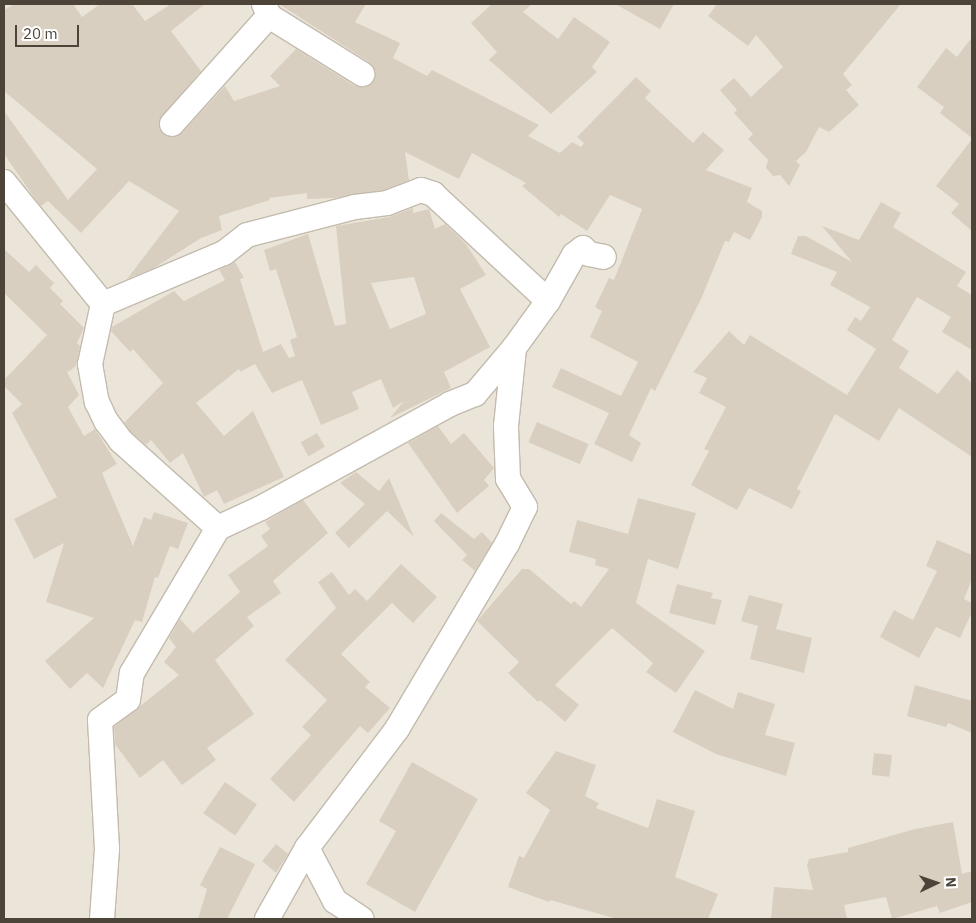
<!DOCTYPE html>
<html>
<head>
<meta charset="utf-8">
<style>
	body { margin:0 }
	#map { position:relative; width:976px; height:923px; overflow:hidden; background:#f7f3eb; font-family:"IBM Plex Sans",sans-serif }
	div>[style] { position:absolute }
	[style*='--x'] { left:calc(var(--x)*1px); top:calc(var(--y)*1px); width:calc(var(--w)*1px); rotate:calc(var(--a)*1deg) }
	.residential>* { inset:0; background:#ebe5d9; transform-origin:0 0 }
	.building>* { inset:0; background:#d9cfc0; transform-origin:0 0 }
	.roads { filter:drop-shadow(1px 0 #c3bbad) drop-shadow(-1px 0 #c3bbad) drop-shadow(0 1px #c3bbad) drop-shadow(0 -1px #c3bbad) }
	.minor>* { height:24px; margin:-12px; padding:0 12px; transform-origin:12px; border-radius:12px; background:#fff }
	span { translate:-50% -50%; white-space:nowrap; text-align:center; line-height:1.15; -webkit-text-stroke:4px #fff; paint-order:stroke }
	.frame { position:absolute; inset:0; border:5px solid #4c4438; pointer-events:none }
	.north { position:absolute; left:911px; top:858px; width:50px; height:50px; -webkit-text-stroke:4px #fff; paint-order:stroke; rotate:87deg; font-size:14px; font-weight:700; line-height:20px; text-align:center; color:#4c4438 }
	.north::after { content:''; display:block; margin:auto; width:18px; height:22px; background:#4c4438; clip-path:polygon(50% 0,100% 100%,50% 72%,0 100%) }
	.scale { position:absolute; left:15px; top:25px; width:64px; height:22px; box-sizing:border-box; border:2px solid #4c4438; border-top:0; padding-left:6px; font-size:15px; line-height:18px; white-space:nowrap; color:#4c4438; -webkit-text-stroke:4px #fff; paint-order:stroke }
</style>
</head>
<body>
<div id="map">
	<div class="residential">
		<i style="left:4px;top:4px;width:968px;height:915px"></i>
	</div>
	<div class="building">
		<i style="clip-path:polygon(14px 4px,73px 4px,82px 17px,100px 4px,132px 4px,145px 21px,171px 4px,205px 4px,171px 31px,201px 71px,159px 121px,159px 129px,170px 137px,182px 133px,225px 86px,234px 101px,280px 86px,270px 76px,296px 49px,355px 86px,368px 86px,373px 82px,376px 74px,369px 62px,279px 4px,366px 4px,355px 22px,400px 43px,393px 58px,427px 76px,432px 70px,539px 125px,528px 136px,560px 153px,572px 142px,581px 147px,584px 143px,577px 137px,636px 77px,651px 91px,645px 98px,693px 143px,703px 132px,724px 150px,706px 170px,752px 188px,747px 202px,762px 211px,762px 217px,750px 240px,734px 232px,729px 242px,725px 241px,701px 299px,655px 391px,651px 388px,629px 435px,641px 443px,632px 462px,594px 444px,609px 413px,552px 387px,561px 368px,621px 396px,638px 362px,590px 337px,602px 311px,595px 307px,609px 278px,614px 280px,642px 209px,610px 195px,587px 231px,561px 214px,559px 217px,522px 186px,526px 183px,472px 153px,459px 179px,405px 152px,409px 180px,384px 190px,334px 198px,307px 199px,307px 193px,269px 198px,270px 200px,219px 216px,222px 230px,201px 238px,154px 268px,127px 279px,179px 211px,129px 181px,81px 233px,48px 201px,41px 206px,36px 200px,4px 154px,4px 111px,68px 200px,97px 169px,4px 91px,4px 10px)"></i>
		<i style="clip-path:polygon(492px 4px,532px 4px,523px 12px,558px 39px,574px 17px,610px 42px,592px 67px,597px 72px,551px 114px,489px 60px,497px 52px,471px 23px)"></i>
		<i style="clip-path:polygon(615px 4px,674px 4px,660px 29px)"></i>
		<i style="clip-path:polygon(717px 4px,901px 4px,843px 74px,852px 85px,846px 90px,859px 105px,829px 132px,819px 127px,806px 152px,796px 161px,800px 165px,789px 186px,780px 175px,773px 176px,766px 168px,768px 160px,748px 139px,753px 134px,734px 113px,737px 110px,720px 90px,734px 78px,751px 97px,783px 67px,756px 35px,748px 46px,708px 16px)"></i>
		<i style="clip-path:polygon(972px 37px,972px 138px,940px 113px,944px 107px,917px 87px,946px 48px,957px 57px)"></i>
		<i style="clip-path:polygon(972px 139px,972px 231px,951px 213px,959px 204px,936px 186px)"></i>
		<i style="clip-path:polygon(881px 202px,901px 213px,893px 227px,966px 272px,957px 286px,972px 295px,972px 350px,942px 332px,951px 317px,917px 297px,892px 340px,909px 351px,899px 368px,938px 394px,957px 370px,972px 383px,972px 457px,899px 408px,879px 441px,835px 414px,797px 489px,801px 491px,792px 509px,749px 488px,737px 510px,691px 485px,709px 451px,704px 449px,726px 407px,699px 393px,707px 378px,693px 372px,729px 331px,744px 345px,750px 335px,847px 395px,876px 349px,847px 330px,855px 317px,861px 321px,870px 307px,830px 285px,837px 272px,791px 254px,798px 236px,806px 236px,852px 262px,822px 226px,859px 240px)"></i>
		<i style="clip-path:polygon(evenodd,413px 208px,413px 213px,429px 209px,435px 229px,445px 224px,466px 244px,486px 275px,460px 289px,490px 347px,444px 372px,451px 388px,390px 418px,404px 401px,393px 408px,381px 379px,352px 392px,359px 409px,321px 425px,302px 380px,272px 393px,255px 364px,240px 372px,239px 369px,196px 403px,224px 436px,253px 411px,284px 477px,224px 504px,217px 490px,204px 497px,183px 453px,170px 463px,151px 440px,146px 445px,131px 432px,124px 423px,163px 383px,133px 349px,130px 352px,111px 331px,112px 327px,174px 291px,184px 301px,225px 280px,219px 270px,235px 262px,244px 278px,240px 279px,263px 352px,281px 344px,289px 358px,295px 356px,290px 340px,297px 337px,276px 269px,270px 271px,264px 250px,308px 234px,335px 326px,346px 324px,336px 226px,389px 217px,413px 208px,414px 277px,426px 314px,390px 329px,371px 283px,414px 277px)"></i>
		<i style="clip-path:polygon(4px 249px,29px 272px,36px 265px,54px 283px,50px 288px,63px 301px,60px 304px,84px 328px,77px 343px,80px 346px,76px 366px,68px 372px,66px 370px,79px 395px,68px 407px,84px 436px,95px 429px,117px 464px,102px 473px,133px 546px,144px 517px,151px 520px,154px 512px,188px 523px,178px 549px,170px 546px,158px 578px,155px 577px,142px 622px,135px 620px,103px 688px,87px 673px,70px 689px,45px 661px,94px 618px,46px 602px,64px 543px,34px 559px,14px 519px,57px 497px,12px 413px,22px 404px,4px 386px,4px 380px,47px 335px,4px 293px)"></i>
		<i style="left:537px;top:422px;width:56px;height:22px;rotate:23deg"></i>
		<i style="clip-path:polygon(438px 426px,451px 444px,464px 433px,494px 468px,484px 480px,489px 486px,457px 513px,408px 443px)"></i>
		<i style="left:317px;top:433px;width:16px;height:19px;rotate:60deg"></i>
		<i style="clip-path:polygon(356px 472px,379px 491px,389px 478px,414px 537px,387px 511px,349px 548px,335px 533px,365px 504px,340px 483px)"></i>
		<i style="clip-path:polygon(638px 498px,696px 513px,678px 569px,648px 559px,636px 603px,705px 651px,676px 693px,646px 672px,653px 663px,612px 628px,555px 685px,579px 705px,565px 722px,540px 700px,538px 702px,508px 673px,519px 662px,477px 621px,522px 569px,529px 569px,571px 604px,574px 601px,581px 607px,609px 569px,595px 565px,596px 559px,569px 552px,577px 520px,628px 534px)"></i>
		<i style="clip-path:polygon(303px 500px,328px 533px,273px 581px,281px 593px,247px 617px,254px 626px,215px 660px,254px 714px,207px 748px,216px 760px,182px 785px,163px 760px,140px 778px,115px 744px,114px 727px,179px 675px,164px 662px,176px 647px,169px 638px,180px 619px,193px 633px,240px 592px,228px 575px,268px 546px,261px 536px,270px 529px,265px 522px)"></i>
		<i style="clip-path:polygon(441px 513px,474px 539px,482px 532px,492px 543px,475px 571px,462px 560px,467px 555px,434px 521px)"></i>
		<i style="clip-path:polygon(937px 540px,972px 555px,972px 579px,964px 599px,972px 603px,972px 612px,960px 638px,936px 627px,919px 658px,880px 637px,894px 610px,913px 620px,937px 571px,926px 566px)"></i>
		<i style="clip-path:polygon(401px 564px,437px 597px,413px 623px,392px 603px,341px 654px,370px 682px,365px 687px,390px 708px,368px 733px,360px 726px,294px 802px,270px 779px,311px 735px,302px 727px,327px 700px,285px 660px,336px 608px,318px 582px,332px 572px,349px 595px,355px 589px,367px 601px)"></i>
		<i style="clip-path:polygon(677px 584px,713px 593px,711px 598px,722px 600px,715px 625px,669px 613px)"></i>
		<i style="clip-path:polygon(749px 595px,783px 604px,776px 629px,812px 638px,804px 673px,750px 659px,758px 626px,741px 621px)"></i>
		<i style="clip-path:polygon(915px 685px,972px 701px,972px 733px,948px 723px,946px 727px,907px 716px)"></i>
		<i style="clip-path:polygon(695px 690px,733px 709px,738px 692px,775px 704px,765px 735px,795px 743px,786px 776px,716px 754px,673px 732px)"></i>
		<i style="clip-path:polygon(556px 751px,596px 765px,585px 796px,599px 803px,596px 808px,648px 828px,657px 799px,695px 811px,675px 877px,718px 894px,708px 919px,617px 919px,550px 900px,549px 902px,508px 887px,519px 856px,524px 858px,550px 810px,526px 793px)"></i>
		<i style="left:874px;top:753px;width:18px;height:22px;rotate:6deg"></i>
		<i style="clip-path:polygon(412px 762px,478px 799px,415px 912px,366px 884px,396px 831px,379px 821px)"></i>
		<i style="left:225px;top:782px;width:39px;height:38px;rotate:35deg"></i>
		<i style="clip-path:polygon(953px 822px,962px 874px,972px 871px,972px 902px,940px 913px,937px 906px,892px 919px,886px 897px,844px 905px,847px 919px,771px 919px,774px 887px,813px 890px,807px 865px,809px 859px,848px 852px,848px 848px,915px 829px)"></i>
		<i style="clip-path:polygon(276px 844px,288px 854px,276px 873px,262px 861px)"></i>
		<i style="clip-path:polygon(220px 847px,255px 864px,227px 919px,198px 919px,207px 889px,200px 885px)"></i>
	</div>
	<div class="roads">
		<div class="minor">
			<i style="--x:264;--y:4;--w:13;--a:67"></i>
			<i style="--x:269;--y:16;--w:110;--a:31.9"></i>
			<i style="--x:172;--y:124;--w:145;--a:-48.1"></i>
			<i style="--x:4;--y:182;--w:157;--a:50.9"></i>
			<i style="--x:103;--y:304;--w:61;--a:102.2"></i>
			<i style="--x:90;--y:364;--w:39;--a:80"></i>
			<i style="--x:97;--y:402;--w:21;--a:65"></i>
			<i style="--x:106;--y:421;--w:25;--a:53"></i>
			<i style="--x:121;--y:441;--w:130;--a:41.9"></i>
			<i style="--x:103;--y:304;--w:131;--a:-22.9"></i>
			<i style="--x:224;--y:253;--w:29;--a:-38"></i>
			<i style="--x:247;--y:235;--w:112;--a:-14.5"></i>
			<i style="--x:355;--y:207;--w:32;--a:-7"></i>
			<i style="--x:387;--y:203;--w:36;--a:-21"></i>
			<i style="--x:421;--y:190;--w:13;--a:18"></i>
			<i style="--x:433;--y:194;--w:157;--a:42.9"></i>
			<i style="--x:307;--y:848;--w:60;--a:62.2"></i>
			<i style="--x:335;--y:901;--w:32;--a:34"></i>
			<i style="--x:102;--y:919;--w:70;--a:-85.9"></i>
			<i style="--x:107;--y:849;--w:129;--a:-93.1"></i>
			<i style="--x:100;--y:720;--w:34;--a:-36"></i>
			<i style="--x:128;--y:700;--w:27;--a:-82"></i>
			<i style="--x:132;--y:673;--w:169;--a:-59.3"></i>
			<i style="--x:218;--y:528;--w:47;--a:-24.9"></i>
			<i style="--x:261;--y:508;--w:216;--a:-28.8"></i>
			<i style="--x:450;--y:404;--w:27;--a:-22"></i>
			<i style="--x:475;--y:394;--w:60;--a:-49.7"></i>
			<i style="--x:267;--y:919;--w:81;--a:-60.6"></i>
			<i style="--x:307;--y:848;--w:149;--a:-52.9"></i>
			<i style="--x:397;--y:729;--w:215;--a:-59.3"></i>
			<i style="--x:507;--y:544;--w:41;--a:-64.1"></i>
			<i style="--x:525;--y:507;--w:33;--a:-121"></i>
			<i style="--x:508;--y:479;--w:53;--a:-92.2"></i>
			<i style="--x:506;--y:426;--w:78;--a:-84.1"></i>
			<i style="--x:514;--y:348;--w:58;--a:-54.1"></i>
			<i style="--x:548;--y:301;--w:53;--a:-60.5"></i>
			<i style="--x:574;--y:255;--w:11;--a:-38"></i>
			<i style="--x:583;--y:248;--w:8;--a:45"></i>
			<i style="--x:589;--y:254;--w:15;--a:11"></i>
		</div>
	</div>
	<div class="frame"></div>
	<div class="north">N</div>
	<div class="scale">20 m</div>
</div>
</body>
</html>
